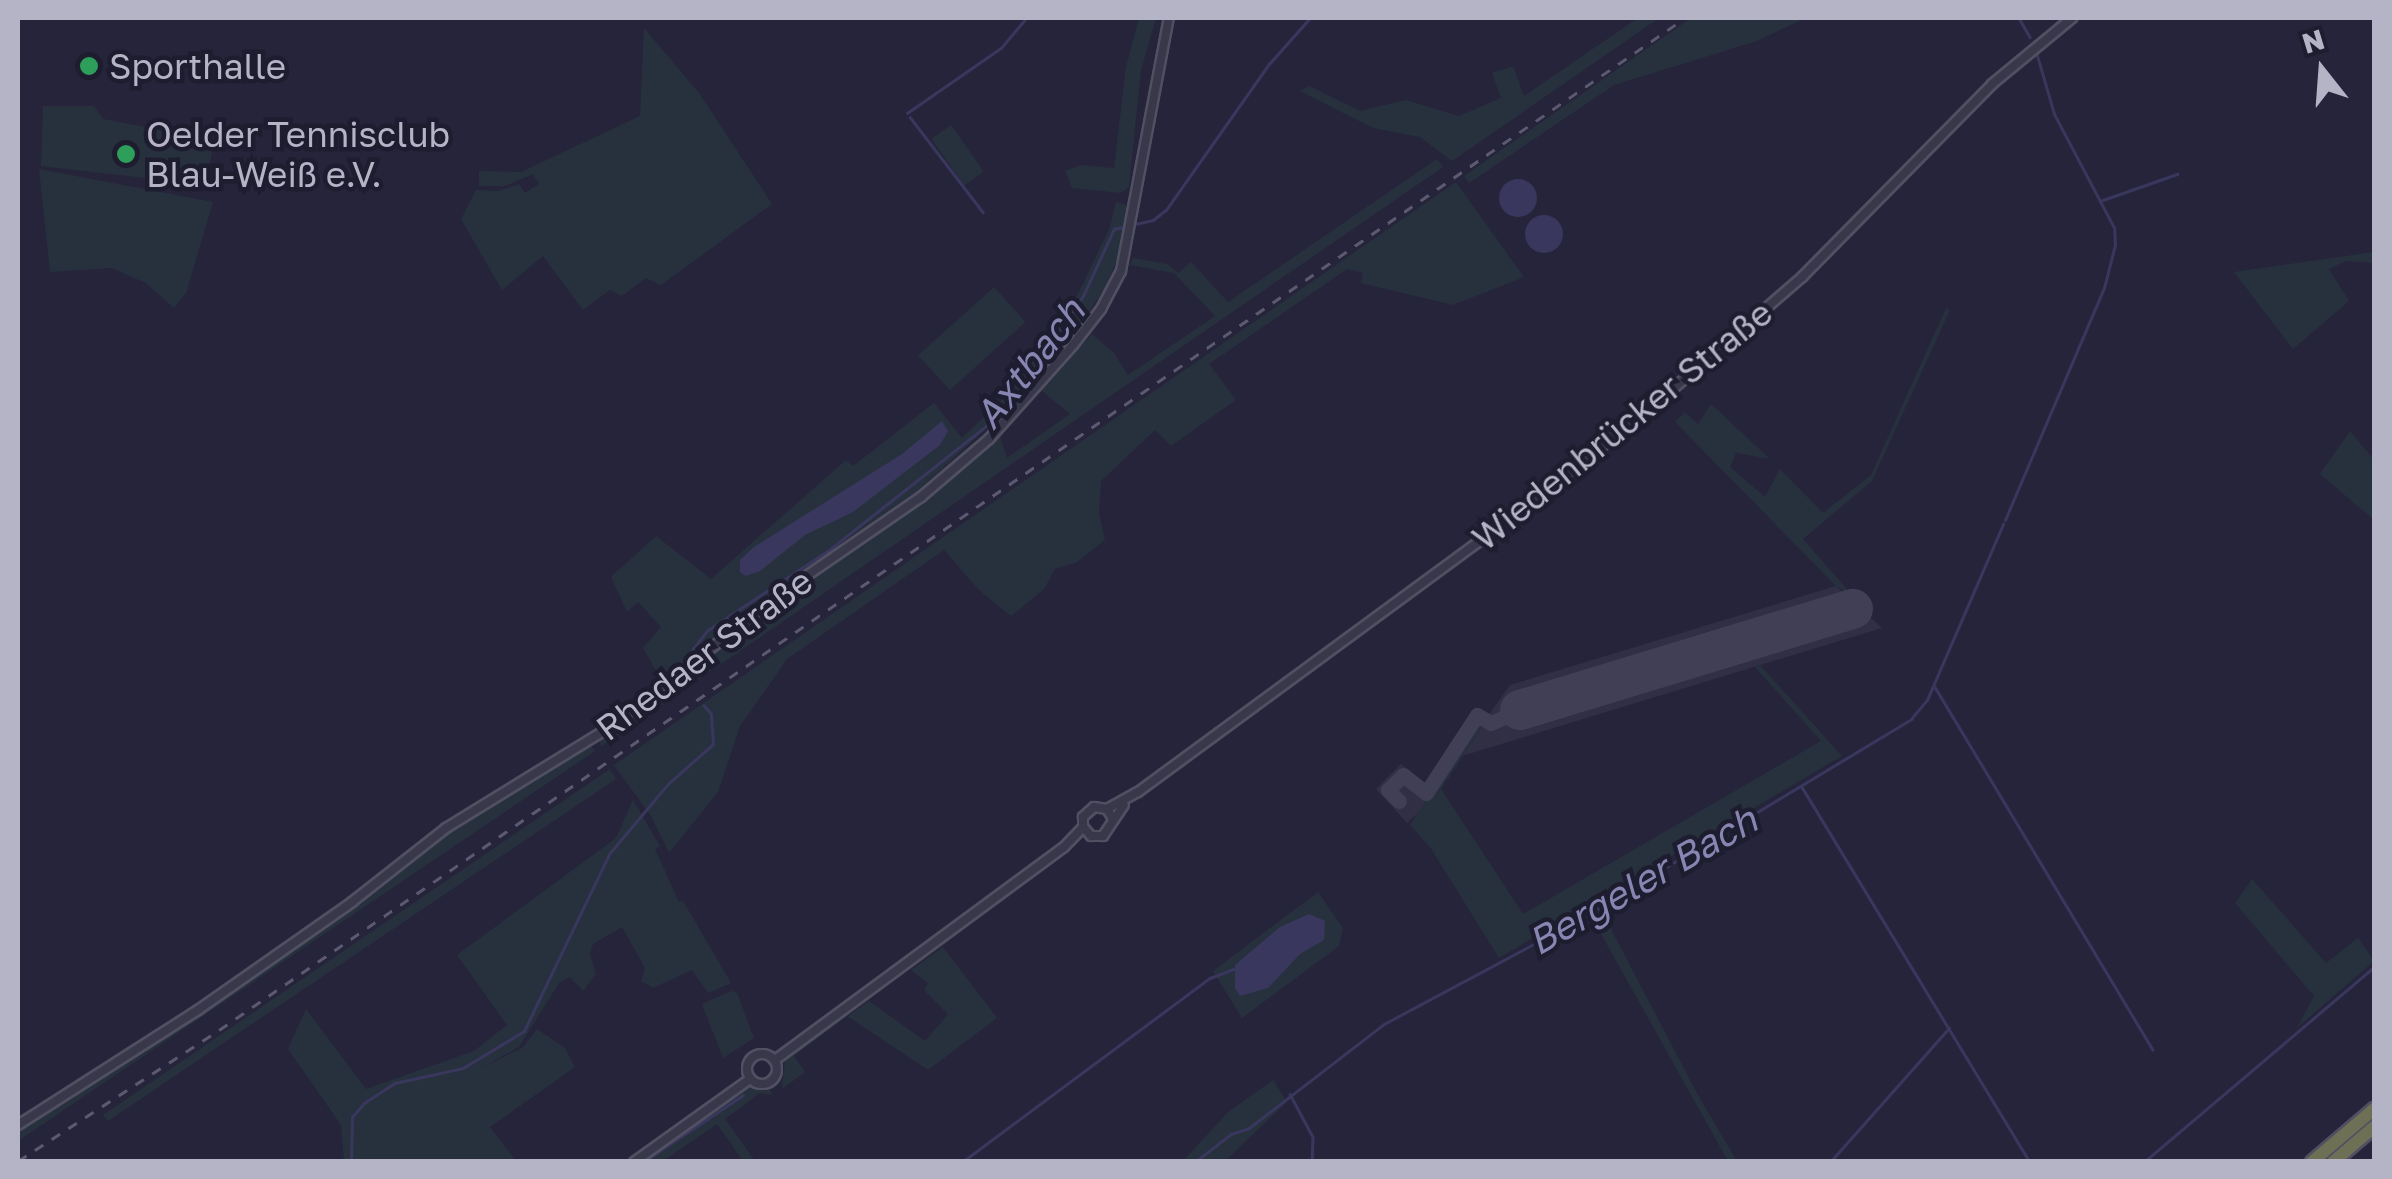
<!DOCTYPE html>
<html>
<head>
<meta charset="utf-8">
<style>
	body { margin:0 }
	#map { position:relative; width:2392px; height:1179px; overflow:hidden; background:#26243a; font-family:"Golos Text",sans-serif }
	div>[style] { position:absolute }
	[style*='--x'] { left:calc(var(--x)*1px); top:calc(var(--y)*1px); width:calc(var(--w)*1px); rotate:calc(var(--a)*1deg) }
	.airport>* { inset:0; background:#312f44 }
	.green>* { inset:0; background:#27313d; transform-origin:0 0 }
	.water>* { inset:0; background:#3a375e }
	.round { border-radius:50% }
	.stream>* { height:2.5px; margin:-1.25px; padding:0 1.25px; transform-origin:1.25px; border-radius:1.25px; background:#3a375e }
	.taxiway>* { height:15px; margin:-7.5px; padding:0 7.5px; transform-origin:7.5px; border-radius:7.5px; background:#413f56 }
	.runway>* { height:40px; margin:-20px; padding:0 20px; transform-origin:20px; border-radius:20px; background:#413f56 }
	.roads { filter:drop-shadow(2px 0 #515062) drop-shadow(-2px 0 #515062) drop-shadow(0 2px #515062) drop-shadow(0 -2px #515062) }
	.minor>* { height:8px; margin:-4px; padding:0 4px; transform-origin:4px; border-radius:4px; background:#39384b }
	.minor>.ring { margin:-4px; padding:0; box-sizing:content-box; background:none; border:8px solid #39384b; border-radius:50% }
	.highway>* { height:12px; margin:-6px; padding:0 6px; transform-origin:6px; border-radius:6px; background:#6e7056 }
	.rail>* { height:2.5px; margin-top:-1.25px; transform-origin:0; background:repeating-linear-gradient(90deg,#5c5a71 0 10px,transparent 0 20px) }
	.dots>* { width:28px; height:28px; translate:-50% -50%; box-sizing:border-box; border:5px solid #1e1d2f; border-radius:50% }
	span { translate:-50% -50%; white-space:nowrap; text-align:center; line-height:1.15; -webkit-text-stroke:9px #1e1d2f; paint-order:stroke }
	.poi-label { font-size:35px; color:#b5b3c6 }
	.left { translate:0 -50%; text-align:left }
	.street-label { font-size:35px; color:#b5b3c6 }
	.water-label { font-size:38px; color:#8785b1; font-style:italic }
	.frame { position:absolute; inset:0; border:20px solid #b5b3c6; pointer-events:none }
	.north { position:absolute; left:2272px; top:20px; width:100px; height:100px; -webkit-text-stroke:8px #1e1d2f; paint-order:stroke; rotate:343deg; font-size:28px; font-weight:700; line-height:40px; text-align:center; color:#b5b3c6 }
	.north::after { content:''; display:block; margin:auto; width:35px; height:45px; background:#b5b3c6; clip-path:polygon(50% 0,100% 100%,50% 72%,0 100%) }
</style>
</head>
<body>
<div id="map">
	<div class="airport">
		<i style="clip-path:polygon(1836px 586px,1882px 628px,1462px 756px,1484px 724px,1479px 720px,1419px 812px,1407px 823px,1376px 789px,1401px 764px,1426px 784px,1475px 707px,1488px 716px,1510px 685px)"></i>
	</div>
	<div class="green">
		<i style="clip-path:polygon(1139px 18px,1156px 18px,1141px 70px,1129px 187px,1121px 193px,1072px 188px,1065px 171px,1081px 165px,1114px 168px,1126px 67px)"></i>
		<i style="clip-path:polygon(1638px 18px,1659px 18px,1452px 161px,1420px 137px,1373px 128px,1300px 91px,1309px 86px,1360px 111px,1406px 100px,1459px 116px,1501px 98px,1492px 73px,1513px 66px,1524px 96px)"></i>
		<i style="clip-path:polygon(1691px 18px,1805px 18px,1757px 41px,1614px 85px,1469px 183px,1464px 176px)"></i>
		<i style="clip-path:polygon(644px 28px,699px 93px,772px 204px,661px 285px,646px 278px,622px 296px,610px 290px,583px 310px,543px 256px,502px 290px,461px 219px,476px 190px,498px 191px,519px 184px,525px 193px,539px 184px,533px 174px,505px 186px,479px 186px,479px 171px,521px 172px,640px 116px)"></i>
		<i style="clip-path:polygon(43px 106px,94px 106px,103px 119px,214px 140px,206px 185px,41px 166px)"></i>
		<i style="left:951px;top:125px;width:57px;height:24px;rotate:55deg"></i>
		<i style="clip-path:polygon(1437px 159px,1443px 167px,602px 746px,598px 739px,790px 593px,924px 500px,999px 434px,1007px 458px,1070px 414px,1041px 390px,1092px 334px,1114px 353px,1128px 375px,1215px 316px,1174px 273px,1130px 265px,1133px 258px,1167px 264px,1178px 273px,1191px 262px,1228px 302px)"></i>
		<i style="clip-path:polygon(39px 169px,213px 202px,186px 293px,174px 308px,146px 283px,112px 268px,50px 272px)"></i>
		<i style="clip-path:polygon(1456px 182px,1524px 277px,1453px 305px,1361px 283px,1363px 273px,1347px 269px,1209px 364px,1236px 400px,1171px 446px,1155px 430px,1101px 481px,1099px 513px,1105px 540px,1077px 562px,1055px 569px,1044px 589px,1011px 616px,979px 590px,944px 550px,787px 659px,740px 726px,718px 792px,669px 853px,651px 816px,614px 765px)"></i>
		<i style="clip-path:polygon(1116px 202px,1130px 206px,1124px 242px,1106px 287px,1069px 340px,1005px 412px,917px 491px,781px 584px,662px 681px,643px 648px,661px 627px,638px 602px,627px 612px,611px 577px,656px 536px,711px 579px,846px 460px,853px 466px,934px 403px,962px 438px,1014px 388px,1079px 292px,1110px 227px)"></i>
		<i style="clip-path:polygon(2374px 252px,2374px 263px,2346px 261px,2329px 269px,2349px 301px,2293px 349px,2234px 272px)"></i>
		<i style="left:994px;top:287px;width:47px;height:102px;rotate:48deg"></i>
		<i style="clip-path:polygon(1946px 308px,1950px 310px,1872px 481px,1803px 539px,1853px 596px,1836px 586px,1675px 422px,1685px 412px,1698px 424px,1711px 404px,1770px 459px,1736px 453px,1730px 467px,1765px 497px,1780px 469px,1823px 513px,1871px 475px)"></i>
		<i style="clip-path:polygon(2350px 431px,2374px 460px,2374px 520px,2320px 474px)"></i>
		<i style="clip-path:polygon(1760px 665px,1842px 756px,1499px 958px,1430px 847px,1410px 825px,1480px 720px,1485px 723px,1441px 789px,1523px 914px,1821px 741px,1755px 667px)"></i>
		<i style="clip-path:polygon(589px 744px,595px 751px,18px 1141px,18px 1128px,341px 914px,449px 832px)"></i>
		<i style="clip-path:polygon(610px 769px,616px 779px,108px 1121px,103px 1115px)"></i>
		<i style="clip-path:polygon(633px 800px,660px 846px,655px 849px,679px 902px,683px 901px,731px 983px,708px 993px,692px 970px,653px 988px,641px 981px,645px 968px,622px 927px,593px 944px,590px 954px,596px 974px,583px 991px,570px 977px,559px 983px,519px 1047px,478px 1070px,523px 1047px,537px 1029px,565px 1048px,575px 1067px,490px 1127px,516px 1161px,344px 1161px,341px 1125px,288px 1049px,306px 1009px,366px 1089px,474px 1051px,507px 1025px,457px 955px,616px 838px)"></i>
		<i style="clip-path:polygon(2252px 879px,2326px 963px,2358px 938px,2374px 961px,2297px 1028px,2314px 996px,2235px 903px)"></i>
		<i style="clip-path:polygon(1318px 892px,1343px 928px,1339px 946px,1242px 1018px,1213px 971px)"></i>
		<i style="clip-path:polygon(1601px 910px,1699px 1097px,1737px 1161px,1728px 1161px,1591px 916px)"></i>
		<i style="clip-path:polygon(943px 947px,997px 1018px,928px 1070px,847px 1016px,794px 1056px,805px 1072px,782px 1089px,785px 1059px,844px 1013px,848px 1016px,869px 1001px,925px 1041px,948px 1014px,924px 990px,928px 983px,911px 970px)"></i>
		<i style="clip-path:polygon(731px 991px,737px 993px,754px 1038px,723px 1058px,702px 1004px)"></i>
		<i style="clip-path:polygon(1273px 1080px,1287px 1102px,1225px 1161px,1183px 1161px,1228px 1112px)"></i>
		<i style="clip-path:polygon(752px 1086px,770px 1090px,772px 1095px,760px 1093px,725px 1119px,755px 1161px,743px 1161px,717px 1124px,663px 1161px,638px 1162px)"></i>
	</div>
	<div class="water">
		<i class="round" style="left:1499px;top:179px;width:38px;height:38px"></i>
		<i class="round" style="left:1525px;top:215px;width:38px;height:38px"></i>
		<i style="clip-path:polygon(942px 421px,948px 431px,940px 445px,853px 512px,805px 535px,760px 571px,746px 576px,740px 572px,740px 560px,754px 547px,902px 454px)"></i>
		<i style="clip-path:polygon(1309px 914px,1325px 921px,1324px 940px,1300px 954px,1268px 988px,1240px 996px,1235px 988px,1235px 965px,1280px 927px)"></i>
	</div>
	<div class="stream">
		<i style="--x:2019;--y:18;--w:22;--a:60"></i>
		<i style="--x:907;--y:113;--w:114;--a:-34.7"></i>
		<i style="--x:1001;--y:48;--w:39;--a:-50"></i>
		<i style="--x:910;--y:117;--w:120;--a:52.5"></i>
		<i style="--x:2100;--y:201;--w:82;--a:-19.3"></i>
		<i style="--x:2005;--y:520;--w:252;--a:-66.9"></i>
		<i style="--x:2104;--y:288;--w:44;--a:-75.7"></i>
		<i style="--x:2115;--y:245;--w:17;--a:-93"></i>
		<i style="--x:2114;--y:228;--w:129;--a:-117.8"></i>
		<i style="--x:2054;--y:114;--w:60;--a:-106.3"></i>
		<i style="--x:685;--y:659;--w:37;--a:-52"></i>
		<i style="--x:708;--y:630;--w:145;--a:-33.5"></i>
		<i style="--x:829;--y:550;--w:205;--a:-38.3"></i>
		<i style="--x:990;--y:423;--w:32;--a:-46"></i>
		<i style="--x:1012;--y:400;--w:126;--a:-55.7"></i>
		<i style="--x:1083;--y:296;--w:74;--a:-65.2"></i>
		<i style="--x:1114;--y:229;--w:40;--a:-13"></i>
		<i style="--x:1153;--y:220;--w:16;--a:-38"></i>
		<i style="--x:1166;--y:210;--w:179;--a:-54.8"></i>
		<i style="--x:1269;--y:64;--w:62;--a:-48.3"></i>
		<i style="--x:1935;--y:687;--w:423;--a:59"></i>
		<i style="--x:1802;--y:787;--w:439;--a:58.7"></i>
		<i style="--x:1290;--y:1094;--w:49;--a:61.9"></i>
		<i style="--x:1313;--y:1137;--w:25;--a:92"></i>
		<i style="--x:351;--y:1162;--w:45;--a:-88.7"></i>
		<i style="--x:352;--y:1117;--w:18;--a:-49"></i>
		<i style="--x:364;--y:1103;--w:37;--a:-33"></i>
		<i style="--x:395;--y:1083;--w:70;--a:-12.4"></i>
		<i style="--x:463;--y:1068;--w:71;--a:-31.2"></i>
		<i style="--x:524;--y:1031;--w:196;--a:-64.3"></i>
		<i style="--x:609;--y:854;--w:92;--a:-49.9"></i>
		<i style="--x:668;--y:784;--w:60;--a:-41.6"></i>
		<i style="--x:713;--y:744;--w:30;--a:-94"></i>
		<i style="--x:711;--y:714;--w:11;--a:-131"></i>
		<i style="--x:643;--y:1162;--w:120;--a:-33.8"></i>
		<i style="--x:962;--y:1162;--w:309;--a:-36.6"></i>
		<i style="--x:1210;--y:978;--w:25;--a:-21"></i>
		<i style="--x:1195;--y:1162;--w:46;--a:-37.9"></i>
		<i style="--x:1231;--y:1134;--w:19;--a:-18"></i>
		<i style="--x:1249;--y:1128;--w:170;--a:-37.6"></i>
		<i style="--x:1384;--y:1024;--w:217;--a:-28.1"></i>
		<i style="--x:1575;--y:922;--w:393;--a:-31.1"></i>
		<i style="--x:1911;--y:719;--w:25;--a:-50"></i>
		<i style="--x:1927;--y:700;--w:192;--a:-66.6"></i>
		<i style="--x:1830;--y:1162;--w:179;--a:-48.4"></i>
		<i style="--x:2144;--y:1162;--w:302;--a:-40.3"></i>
	</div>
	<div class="taxiway">
		<i style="--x:1399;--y:801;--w:16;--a:-135"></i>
		<i style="--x:1388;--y:790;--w:21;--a:-45"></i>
		<i style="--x:1403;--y:775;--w:29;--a:38"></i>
		<i style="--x:1426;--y:793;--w:93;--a:-56.8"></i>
		<i style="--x:1477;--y:715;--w:16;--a:30"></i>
		<i style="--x:1491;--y:723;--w:32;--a:-24"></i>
	</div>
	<div class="runway">
		<i style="--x:1520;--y:710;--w:348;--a:-16.9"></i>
	</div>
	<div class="roads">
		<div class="minor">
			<i style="--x:1107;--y:809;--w:35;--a:-29"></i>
			<i style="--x:1138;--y:792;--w:421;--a:-36.3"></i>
			<i style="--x:1477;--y:543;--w:212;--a:-37.7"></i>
			<i style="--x:1645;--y:413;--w:208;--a:-40.9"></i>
			<i style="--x:1802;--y:277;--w:271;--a:-45.4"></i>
			<i style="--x:1992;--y:84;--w:104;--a:-39.5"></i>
			<i style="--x:1113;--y:819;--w:12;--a:-121"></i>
			<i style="--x:1107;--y:809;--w:13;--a:-171"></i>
			<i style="--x:1094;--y:807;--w:15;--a:138"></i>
			<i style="--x:1083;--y:817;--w:10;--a:90"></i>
			<i style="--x:1083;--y:827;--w:12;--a:48"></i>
			<i style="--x:1091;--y:836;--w:12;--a:0"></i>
			<i style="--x:1103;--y:836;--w:37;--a:-56"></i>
			<i class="ring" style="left:747px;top:1054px;width:22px;height:22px"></i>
			<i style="--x:775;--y:1060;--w:359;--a:-36.4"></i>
			<i style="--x:1064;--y:847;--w:28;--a:-46"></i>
			<i style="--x:18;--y:1125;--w:214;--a:-32.6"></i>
			<i style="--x:198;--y:1010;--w:188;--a:-35"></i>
			<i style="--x:352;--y:902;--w:120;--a:-38.2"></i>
			<i style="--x:446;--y:828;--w:189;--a:-31.6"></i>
			<i style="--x:607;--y:729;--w:227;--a:-37.8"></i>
			<i style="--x:786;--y:590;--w:164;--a:-34.6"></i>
			<i style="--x:921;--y:497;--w:89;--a:-40.5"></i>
			<i style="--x:989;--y:439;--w:126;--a:-48.2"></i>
			<i style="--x:1073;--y:345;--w:46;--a:-52.1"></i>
			<i style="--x:1101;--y:309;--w:43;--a:-62.2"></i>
			<i style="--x:1121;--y:271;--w:258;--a:-79.3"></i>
			<i style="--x:634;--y:1162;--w:143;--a:-35.6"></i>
		</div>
		<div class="highway">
			<i style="--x:2312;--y:1162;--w:82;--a:-40.5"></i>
			<i style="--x:2333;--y:1162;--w:54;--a:-40.5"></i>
		</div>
	</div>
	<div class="rail">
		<i style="--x:18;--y:1161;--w:240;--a:-33.1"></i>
		<i style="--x:219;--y:1030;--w:1781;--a:-34.62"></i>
	</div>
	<div class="dots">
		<i style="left:89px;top:66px;background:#2e9e5b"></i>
		<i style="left:126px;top:154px;background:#2e9e5b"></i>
	</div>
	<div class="poi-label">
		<span class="left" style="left:109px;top:66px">Sporthalle</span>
		<span class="left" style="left:146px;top:154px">Oelder Tennisclub<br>Blau-Weiß e.V.</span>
	</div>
	<div class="street-label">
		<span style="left:1622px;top:425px;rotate:-39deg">Wiedenbrücker Straße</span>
		<span style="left:704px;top:654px;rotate:-37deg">Rhedaer Straße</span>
	</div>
	<div class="water-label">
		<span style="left:1029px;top:363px;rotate:-52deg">Axtbach</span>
		<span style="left:1642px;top:880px;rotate:-30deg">Bergeler Bach</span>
	</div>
	<div class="frame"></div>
	<div class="north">N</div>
</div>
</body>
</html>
